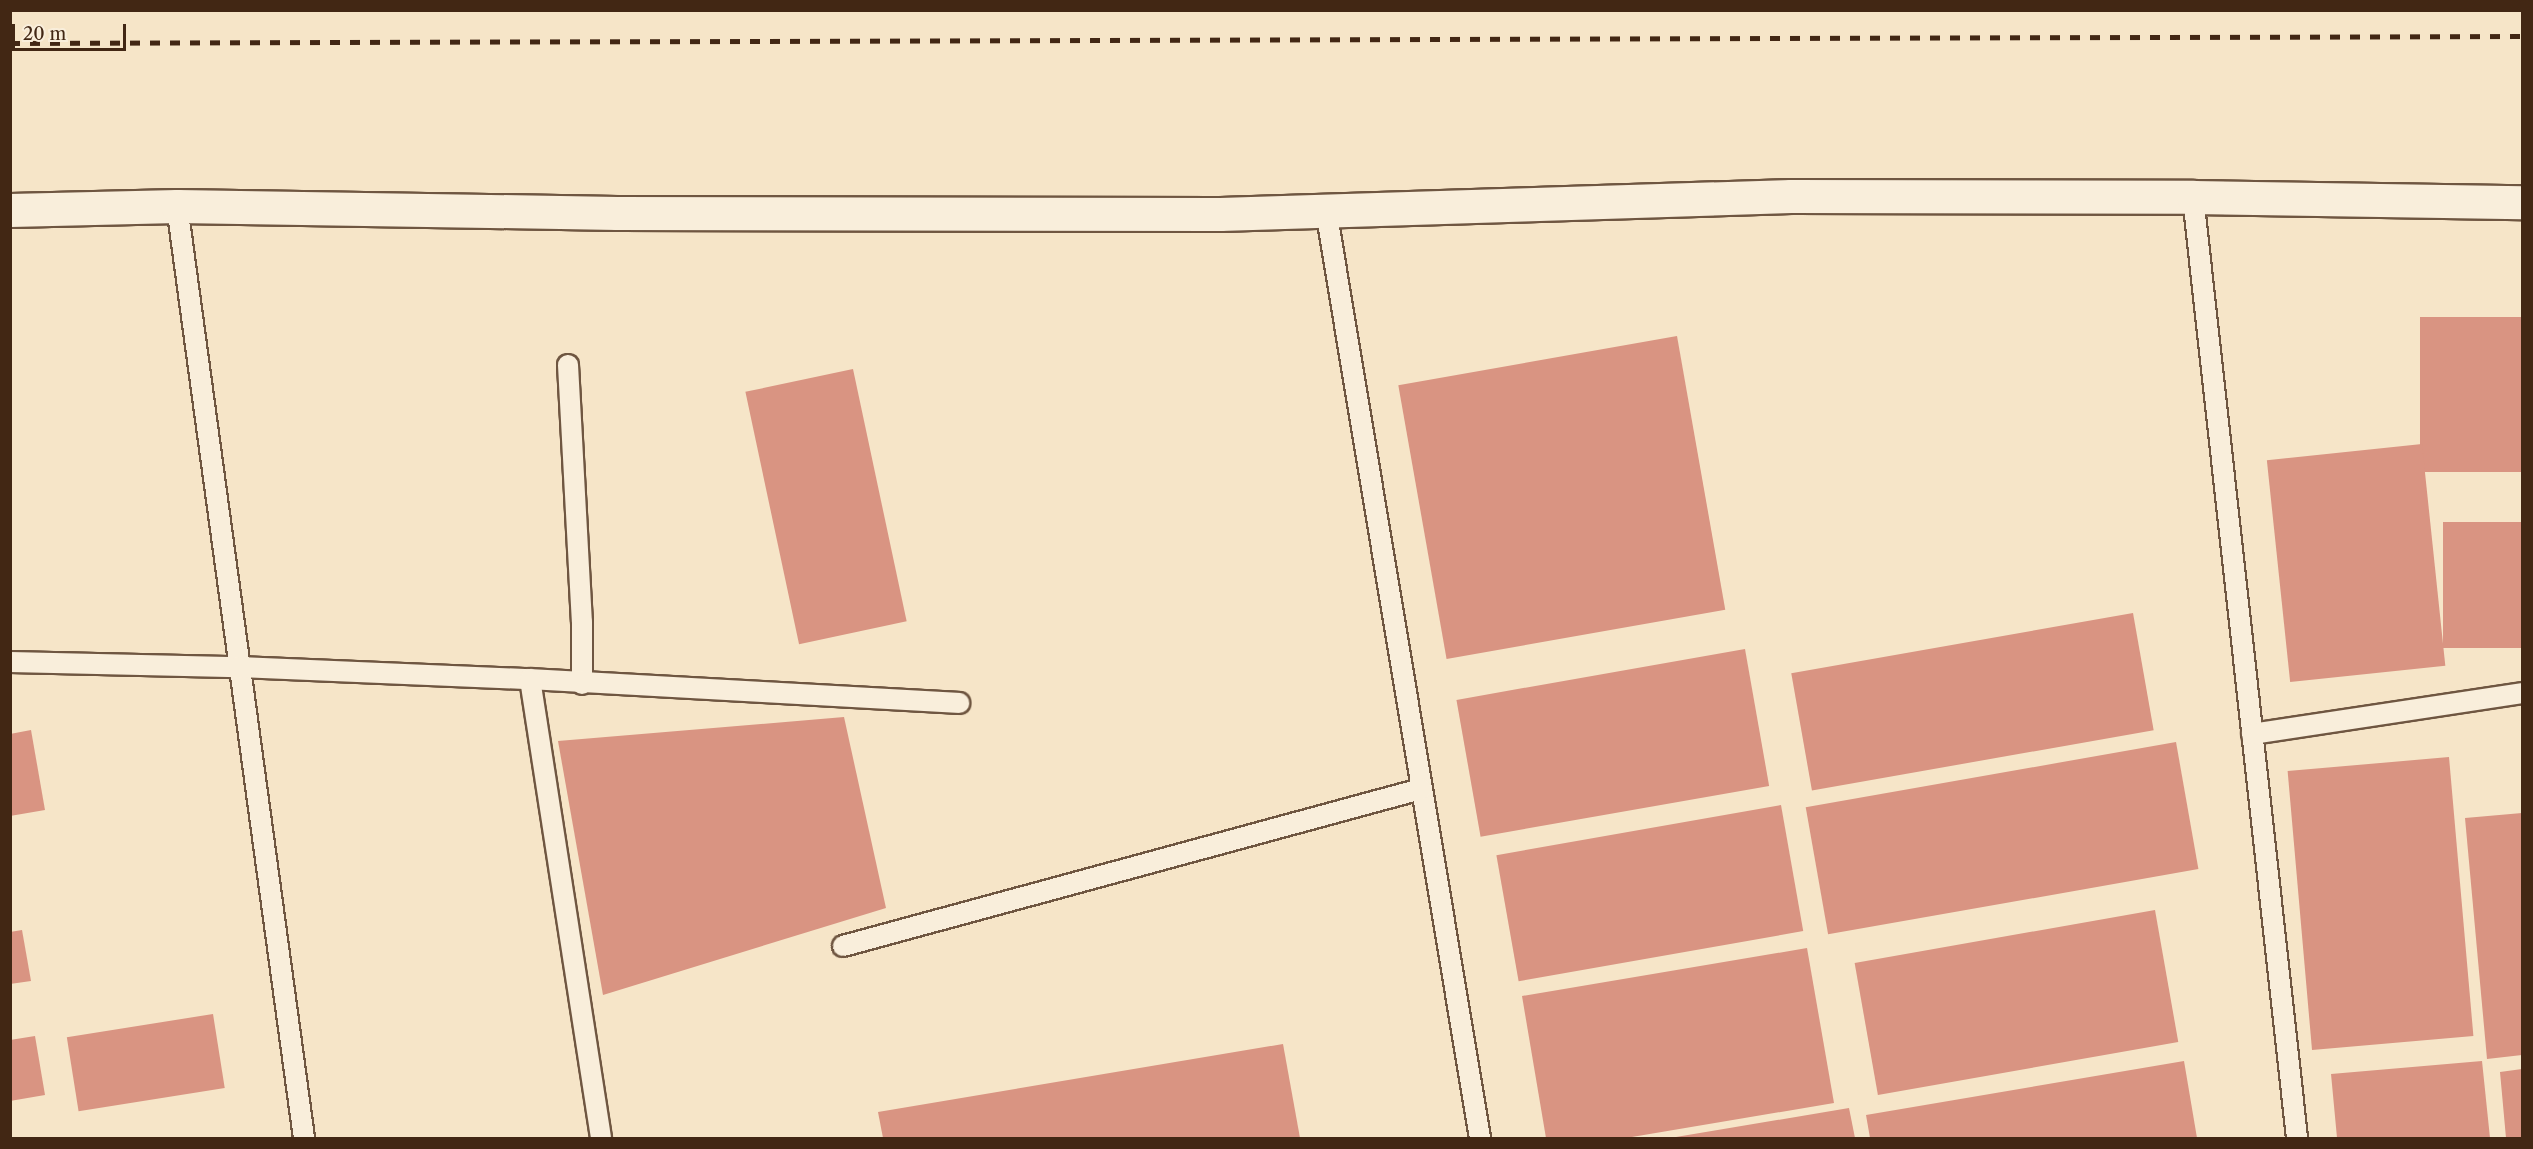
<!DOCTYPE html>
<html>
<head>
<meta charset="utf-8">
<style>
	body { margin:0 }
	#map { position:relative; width:2533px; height:1149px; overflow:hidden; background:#f6e5c8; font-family:"Libre Caslon Text",serif }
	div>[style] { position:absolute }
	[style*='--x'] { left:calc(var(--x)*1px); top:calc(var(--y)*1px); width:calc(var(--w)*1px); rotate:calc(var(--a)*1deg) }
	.building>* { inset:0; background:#d99482; transform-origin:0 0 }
	.roads { filter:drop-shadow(2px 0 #6f5641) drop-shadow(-2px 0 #6f5641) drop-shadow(0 2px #6f5641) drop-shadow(0 -2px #6f5641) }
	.lane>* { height:20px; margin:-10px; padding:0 10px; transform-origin:10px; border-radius:10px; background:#f9eedb }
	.street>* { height:33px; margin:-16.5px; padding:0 16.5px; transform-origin:16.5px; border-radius:16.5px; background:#f9eedb }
	.rail>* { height:4.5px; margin-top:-2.25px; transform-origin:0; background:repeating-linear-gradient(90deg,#422714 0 10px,transparent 0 20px) }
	span { translate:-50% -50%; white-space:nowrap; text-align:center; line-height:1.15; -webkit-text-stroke:5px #f9eedb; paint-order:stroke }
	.frame { position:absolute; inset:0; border:12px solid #422714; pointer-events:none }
	.scale { position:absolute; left:12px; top:24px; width:114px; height:27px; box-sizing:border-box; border:3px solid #422714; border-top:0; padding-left:8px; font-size:18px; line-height:21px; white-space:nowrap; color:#422714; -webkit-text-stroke:4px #f9eedb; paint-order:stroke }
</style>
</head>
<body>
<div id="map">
	<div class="building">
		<i style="left:2522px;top:317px;width:155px;height:102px;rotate:90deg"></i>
		<i style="left:1677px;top:336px;width:278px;height:283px;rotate:80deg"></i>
		<i style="left:853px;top:369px;width:258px;height:110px;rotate:78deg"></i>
		<i style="left:2422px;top:444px;width:223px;height:156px;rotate:84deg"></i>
		<i style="left:2522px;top:522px;width:126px;height:79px;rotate:90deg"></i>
		<i style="left:2133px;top:613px;width:119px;height:347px;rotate:80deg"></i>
		<i style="left:1745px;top:649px;width:139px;height:293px;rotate:80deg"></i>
		<i style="clip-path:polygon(844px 717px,886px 908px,603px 995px,558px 741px)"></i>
		<i style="clip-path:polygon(31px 730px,45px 810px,10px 816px,10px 734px)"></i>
		<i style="left:2176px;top:742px;width:129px;height:376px;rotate:80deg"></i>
		<i style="left:2449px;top:757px;width:280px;height:162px;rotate:85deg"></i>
		<i style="left:1781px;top:805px;width:128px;height:289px;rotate:80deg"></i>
		<i style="clip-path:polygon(2522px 813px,2522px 1055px,2487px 1059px,2465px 818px)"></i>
		<i style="left:2155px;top:910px;width:134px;height:305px;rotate:80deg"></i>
		<i style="clip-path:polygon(22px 930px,31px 981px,10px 984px,10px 932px)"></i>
		<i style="clip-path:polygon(1807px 948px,1834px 1103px,1626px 1138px,1546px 1138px,1522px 996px)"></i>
		<i style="left:213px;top:1014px;width:75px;height:148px;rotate:81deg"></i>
		<i style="clip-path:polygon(35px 1036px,45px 1095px,10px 1101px,10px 1040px)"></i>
		<i style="clip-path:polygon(1283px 1044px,1300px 1138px,883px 1138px,878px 1112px)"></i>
		<i style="clip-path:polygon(2184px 1061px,2197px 1138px,1870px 1138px,1866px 1115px)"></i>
		<i style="clip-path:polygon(2482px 1061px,2490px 1138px,2337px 1138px,2331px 1074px)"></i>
		<i style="clip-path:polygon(2522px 1069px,2522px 1138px,2506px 1138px,2500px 1072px)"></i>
		<i style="clip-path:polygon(1849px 1108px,1855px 1138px,1676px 1138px,1676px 1137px)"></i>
	</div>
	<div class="roads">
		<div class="lane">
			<i style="--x:2193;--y:197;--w:947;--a:83.69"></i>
			<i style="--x:177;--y:206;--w:941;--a:82.24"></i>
			<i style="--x:1326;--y:210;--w:941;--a:80.58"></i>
			<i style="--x:568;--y:365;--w:257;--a:86.9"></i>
			<i style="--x:582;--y:622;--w:62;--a:90"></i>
			<i style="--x:10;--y:662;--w:229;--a:1.3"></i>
			<i style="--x:239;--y:667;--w:291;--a:2.4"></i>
			<i style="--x:530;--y:679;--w:430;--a:3.2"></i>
			<i style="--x:530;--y:679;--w:464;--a:81.2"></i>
			<i style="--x:2252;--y:734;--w:273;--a:-8.6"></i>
			<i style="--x:843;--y:946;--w:599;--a:-15.2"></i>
		</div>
		<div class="street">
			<i style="--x:10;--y:210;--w:167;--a:-1.4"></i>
			<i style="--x:177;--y:206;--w:440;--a:0.9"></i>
			<i style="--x:617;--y:213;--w:603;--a:0.1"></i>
			<i style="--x:1220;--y:214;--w:571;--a:-1.81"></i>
			<i style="--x:1791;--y:196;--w:402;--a:0.1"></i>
			<i style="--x:2193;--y:197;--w:329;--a:0.9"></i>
		</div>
	</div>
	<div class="rail">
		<i style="--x:10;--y:43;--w:2512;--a:-0.16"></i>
	</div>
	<div class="frame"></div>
	<div class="scale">20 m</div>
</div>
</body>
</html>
